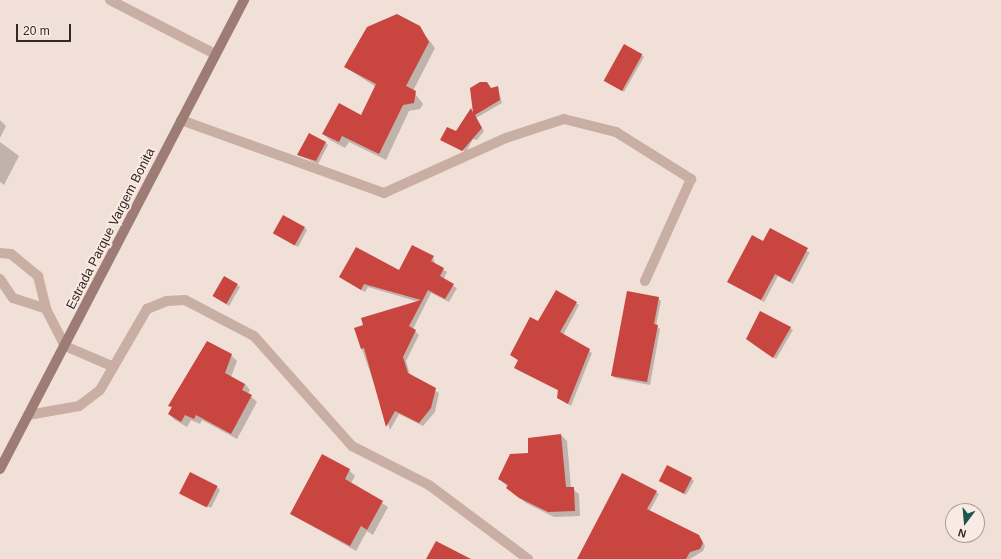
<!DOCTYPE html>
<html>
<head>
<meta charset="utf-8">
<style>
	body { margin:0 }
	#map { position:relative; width:1001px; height:559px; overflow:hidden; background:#f1e0d8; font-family:Helvetica,sans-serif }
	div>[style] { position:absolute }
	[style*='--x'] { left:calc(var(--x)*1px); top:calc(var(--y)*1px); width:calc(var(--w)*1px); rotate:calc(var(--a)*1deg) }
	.shadow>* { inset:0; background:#0003; transform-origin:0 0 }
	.building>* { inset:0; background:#c8463f; transform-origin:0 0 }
	.minor>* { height:10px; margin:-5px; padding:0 5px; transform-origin:5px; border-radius:5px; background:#c9aea4 }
	.secondary>* { height:10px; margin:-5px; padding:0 5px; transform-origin:5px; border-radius:5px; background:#9d7c75 }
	span { translate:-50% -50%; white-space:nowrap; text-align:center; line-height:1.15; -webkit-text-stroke:4px #f9ebe4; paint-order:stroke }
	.street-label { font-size:13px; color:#342726 }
	.north { position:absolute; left:945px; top:503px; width:40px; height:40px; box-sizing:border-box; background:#f9ebe4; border:1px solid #aa9d98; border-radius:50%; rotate:196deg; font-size:11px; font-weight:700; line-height:16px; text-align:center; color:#342726 }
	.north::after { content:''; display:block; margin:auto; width:14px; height:18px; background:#1b564f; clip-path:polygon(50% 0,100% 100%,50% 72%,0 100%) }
	.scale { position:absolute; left:16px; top:24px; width:55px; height:18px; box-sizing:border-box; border:2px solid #342726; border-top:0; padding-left:5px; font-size:12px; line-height:14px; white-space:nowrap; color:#342726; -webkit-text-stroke:3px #f9ebe4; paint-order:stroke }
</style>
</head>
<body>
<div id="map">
	<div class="shadow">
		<i style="clip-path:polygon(419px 27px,435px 48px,413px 91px,423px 104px,420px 109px,409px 111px,386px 160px,349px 142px,345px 148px,330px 140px,323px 134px,362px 116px,376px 87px,345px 67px)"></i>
		<i style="left:625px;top:46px;width:22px;height:40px;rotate:30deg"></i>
		<i style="clip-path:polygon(498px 87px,502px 103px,476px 118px,484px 131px,477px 140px,473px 139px,466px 152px,441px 139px,456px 133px,471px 110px,475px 113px,491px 89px)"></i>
		<i style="clip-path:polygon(0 120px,6px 126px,0 138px)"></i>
		<i style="clip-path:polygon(0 142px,19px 156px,4px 185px,0 182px)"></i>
		<i style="clip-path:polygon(326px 143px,328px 145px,318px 164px,298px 155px)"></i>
		<i style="clip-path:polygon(304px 227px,307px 230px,298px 247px,275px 233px)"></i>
		<i style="clip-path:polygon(764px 242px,810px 252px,793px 284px,778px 276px,764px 302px,728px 282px)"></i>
		<i style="clip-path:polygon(433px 257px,435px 264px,447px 272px,443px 280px,457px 288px,449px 302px,431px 293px,413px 329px,419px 335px,406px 361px,410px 375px,439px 393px,435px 412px,423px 426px,399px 414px,390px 430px,362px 349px,364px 326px,419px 302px,368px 287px,365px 292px,340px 277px,399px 271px)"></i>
		<i style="clip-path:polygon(237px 285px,240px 287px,229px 306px,216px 298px)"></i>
		<i style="clip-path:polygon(556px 291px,579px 305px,563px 335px,592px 353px,571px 406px,558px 398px,559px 391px,518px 370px,515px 368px,519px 361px,511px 355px,539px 322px)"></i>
		<i style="clip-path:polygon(658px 298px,661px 301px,656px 326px,660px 329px,650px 385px,615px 378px,612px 375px)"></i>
		<i style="clip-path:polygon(790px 328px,793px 330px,776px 359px,749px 340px)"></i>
		<i style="clip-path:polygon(231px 355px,237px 361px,231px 377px,245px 384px,250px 390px,248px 394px,257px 402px,237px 439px,202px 420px,200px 424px,191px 420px,187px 427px,175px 420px,169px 414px,173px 409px,170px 406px)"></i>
		<i style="clip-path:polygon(561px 435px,567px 441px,571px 488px,579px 494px,580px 516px,554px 517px,526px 503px,499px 479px,529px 454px,529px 439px)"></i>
		<i style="clip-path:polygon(349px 470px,355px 476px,351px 483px,388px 507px,373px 535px,367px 531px,356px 551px,291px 514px)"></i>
		<i style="clip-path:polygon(691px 478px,694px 481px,686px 495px,660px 480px)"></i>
		<i style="clip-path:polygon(217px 487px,220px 490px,211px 508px,181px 492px)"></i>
		<i style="clip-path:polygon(656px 492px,659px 494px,649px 512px,699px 535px,705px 546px,703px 551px,690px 559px,578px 559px)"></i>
	</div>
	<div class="building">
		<i style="clip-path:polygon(397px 14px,420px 26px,429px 42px,406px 86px,416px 91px,414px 103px,403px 105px,379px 154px,342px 136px,339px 142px,322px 134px,339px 103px,361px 115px,376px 84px,344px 67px,367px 27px)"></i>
		<i style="left:624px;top:44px;width:21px;height:42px;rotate:29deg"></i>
		<i style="clip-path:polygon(480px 82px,487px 82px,491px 88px,498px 86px,500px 100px,475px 115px,482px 128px,462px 151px,440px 140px,447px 127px,456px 131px,471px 108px,473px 113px,470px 88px)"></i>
		<i style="clip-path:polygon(309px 133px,326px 142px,316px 161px,297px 155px)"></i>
		<i style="left:283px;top:215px;width:25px;height:21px;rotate:29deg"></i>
		<i style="clip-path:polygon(770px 228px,808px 248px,790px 282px,775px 274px,761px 300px,727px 282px,752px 235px,763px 241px)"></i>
		<i style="clip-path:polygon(412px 245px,434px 256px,431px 261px,444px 268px,440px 276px,454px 284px,445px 299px,428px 290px,409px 326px,416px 330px,403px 357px,408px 373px,436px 388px,431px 408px,419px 423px,395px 411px,386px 427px,364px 348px,361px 349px,354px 328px,363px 325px,361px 318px,421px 300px,364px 284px,361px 290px,339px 277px,356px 247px,399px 270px)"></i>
		<i style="left:224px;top:276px;width:16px;height:23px;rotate:30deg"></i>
		<i style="clip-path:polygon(556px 290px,577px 302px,560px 332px,590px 349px,568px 404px,557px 398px,558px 390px,514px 368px,518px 360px,510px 355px,530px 317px,538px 321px)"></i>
		<i style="clip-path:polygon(627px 291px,659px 297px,654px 324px,658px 325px,647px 382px,611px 376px)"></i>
		<i style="clip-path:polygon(760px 311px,791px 327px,773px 358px,746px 339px)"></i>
		<i style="clip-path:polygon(207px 341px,232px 354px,225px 373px,245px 384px,242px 390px,252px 395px,231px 434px,196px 415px,194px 419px,185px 415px,181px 422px,168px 414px,172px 407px,168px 406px)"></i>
		<i style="clip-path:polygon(561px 434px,566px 487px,574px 487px,575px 511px,548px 512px,519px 498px,506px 488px,508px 485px,498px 479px,510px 454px,528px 453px,528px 438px)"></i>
		<i style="clip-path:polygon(322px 454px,350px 469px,345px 479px,383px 501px,367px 530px,361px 526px,350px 546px,290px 514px)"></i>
		<i style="left:667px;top:465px;width:28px;height:18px;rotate:27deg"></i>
		<i style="left:190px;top:472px;width:31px;height:24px;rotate:27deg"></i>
		<i style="clip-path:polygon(622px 473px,657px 491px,647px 509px,699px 535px,703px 543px,700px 549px,690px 552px,686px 559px,577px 559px)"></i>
		<i style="clip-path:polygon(436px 541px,471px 559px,426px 559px)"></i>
	</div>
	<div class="minor">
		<i style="--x:110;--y:0;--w:118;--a:27.2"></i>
		<i style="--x:181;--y:120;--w:216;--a:19.8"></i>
		<i style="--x:384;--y:193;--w:134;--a:-24.3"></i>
		<i style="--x:506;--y:138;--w:61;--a:-18.1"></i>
		<i style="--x:564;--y:119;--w:54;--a:14"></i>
		<i style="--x:616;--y:132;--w:89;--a:32.1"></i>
		<i style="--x:691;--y:179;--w:112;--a:114.3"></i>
		<i style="--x:0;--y:253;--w:11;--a:5"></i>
		<i style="--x:11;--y:254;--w:35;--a:39"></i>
		<i style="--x:38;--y:276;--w:34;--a:76"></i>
		<i style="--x:46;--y:309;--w:42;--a:62.8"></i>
		<i style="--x:65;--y:346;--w:53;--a:23.2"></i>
		<i style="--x:0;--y:279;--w:23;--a:56"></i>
		<i style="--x:13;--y:298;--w:35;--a:18"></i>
		<i style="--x:28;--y:415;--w:52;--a:-10"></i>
		<i style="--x:79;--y:406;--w:26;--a:-37"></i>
		<i style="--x:100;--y:390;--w:94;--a:-59.9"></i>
		<i style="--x:147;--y:309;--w:22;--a:-22"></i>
		<i style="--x:167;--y:301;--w:18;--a:-3"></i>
		<i style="--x:185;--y:300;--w:78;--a:27.6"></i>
		<i style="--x:254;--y:336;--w:147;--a:48.3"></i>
		<i style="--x:352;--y:446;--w:86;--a:26.9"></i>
		<i style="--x:429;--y:485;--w:124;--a:36.8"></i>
	</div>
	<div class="secondary">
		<i style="--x:0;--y:469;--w:529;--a:-62.51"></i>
	</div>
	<div class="street-label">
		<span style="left:111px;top:229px;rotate:-63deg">Estrada Parque Vargem Bonita</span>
	</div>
	<div class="north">N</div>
	<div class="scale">20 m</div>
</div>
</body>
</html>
